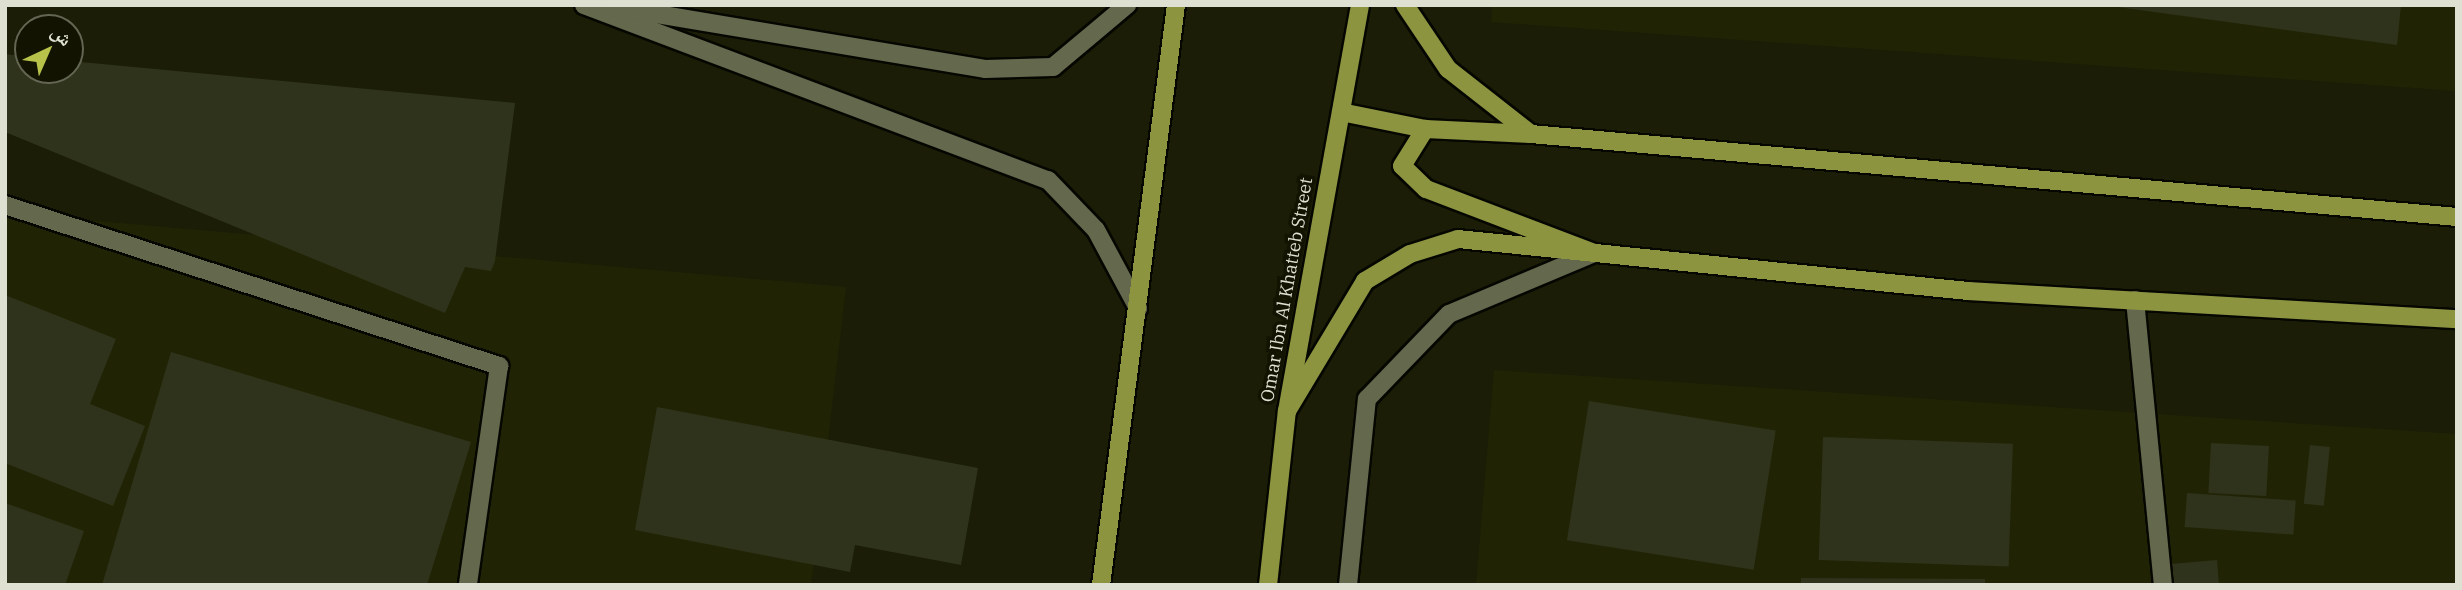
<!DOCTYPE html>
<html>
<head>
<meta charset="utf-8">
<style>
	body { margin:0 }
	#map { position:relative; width:2462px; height:590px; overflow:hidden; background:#1b1d06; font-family:"IBM Plex Serif","Noto Naskh Arabic",serif }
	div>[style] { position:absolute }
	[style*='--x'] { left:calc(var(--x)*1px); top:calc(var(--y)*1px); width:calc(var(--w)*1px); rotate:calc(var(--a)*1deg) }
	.built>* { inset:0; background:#212404 }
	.building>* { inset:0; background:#30331b; transform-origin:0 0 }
	.roads { filter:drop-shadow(2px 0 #060700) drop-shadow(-2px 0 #060700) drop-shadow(0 2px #060700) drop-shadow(0 -2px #060700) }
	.minor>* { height:18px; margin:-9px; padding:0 9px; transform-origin:9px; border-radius:9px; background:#64684d }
	.major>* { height:18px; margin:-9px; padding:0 9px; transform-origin:9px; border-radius:9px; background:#8c9440 }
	span { translate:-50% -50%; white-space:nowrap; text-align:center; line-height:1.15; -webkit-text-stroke:7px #121401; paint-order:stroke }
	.street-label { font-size:18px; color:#dee0d1 }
	.frame { position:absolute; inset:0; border:7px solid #dee0d1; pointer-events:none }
	.north { position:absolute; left:14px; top:14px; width:70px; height:70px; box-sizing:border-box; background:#121401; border:2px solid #646654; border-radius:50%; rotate:44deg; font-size:19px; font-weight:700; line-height:28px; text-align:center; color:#dee0d1 }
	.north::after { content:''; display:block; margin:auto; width:24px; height:32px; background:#b6c249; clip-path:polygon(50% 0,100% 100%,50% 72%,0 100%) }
</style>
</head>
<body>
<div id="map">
	<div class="built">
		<i style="clip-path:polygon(1492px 5px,2457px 5px,2457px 91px,1491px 22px)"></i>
		<i style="clip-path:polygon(5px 213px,846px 287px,811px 585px,5px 585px)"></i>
		<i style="clip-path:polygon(1494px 370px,2457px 434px,2457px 585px,1476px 585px)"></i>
	</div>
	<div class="building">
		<i style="clip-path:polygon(2103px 5px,2401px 5px,2397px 45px)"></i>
		<i style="clip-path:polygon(5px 54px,28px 57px,28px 70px,70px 70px,70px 61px,515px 103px,495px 261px,491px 271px,465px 267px,445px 313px,5px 132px)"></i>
		<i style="clip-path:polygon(5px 295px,116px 339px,90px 404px,145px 426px,113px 506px,5px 463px)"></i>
		<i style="clip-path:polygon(171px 352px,471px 442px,427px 585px,102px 585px)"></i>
		<i style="left:1589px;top:401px;width:189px;height:141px;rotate:9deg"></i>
		<i style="clip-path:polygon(657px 407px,978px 468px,961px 565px,855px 545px,850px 572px,635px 530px)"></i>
		<i style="left:1823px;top:437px;width:190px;height:123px;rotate:2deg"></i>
		<i style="left:2211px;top:443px;width:58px;height:50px;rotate:3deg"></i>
		<i style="left:2310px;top:445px;width:20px;height:59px;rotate:6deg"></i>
		<i style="left:2187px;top:493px;width:109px;height:34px;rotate:4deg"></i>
		<i style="clip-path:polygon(5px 503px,84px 531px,65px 585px,5px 585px)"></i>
		<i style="clip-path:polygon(2217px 560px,2219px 585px,2173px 585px,2171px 564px)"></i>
		<i style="clip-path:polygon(1801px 578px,1985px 579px,1985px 585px,1801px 585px)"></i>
	</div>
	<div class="roads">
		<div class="minor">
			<i style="--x:584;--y:5;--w:496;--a:20.7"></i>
			<i style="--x:1048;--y:180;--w:69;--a:46.2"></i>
			<i style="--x:1096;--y:230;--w:89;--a:61.7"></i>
			<i style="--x:609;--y:6;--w:381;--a:9.5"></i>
			<i style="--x:985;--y:69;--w:68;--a:-1.7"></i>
			<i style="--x:1053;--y:67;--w:97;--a:-40"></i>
			<i style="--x:5;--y:205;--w:520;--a:18.05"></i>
			<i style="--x:499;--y:366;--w:221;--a:98.1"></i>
			<i style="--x:2135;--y:300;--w:286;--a:84.4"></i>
			<i style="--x:1348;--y:585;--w:187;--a:-84.2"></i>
			<i style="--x:1367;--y:399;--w:118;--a:-46"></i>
			<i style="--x:1449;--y:314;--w:157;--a:-22.8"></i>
		</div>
		<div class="major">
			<i style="--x:1405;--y:5;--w:77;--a:56.1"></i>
			<i style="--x:1448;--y:69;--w:105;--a:38.1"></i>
			<i style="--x:1341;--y:112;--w:86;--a:11.4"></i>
			<i style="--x:1594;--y:253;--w:180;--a:-159.1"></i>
			<i style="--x:1426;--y:189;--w:33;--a:-136"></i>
			<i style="--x:1402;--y:166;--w:44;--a:-58.1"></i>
			<i style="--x:1425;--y:129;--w:106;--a:2.7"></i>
			<i style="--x:1531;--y:134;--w:930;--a:5.12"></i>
			<i style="--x:1287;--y:411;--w:152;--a:-59"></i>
			<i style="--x:1365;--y:281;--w:52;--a:-31"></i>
			<i style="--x:1410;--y:254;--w:50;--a:-17.4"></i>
			<i style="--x:1458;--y:239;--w:513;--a:5.82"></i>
			<i style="--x:1968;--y:291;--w:490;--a:3.3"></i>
			<i style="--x:1101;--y:585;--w:585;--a:-82.63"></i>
			<i style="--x:1268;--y:585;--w:175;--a:-83.8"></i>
			<i style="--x:1287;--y:411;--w:413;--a:-79.8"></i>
		</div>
	</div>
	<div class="street-label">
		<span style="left:1287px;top:290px;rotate:-80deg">Omar Ibn Al Khatteb Street</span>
	</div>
	<div class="frame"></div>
	<div class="north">ش</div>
</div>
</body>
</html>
